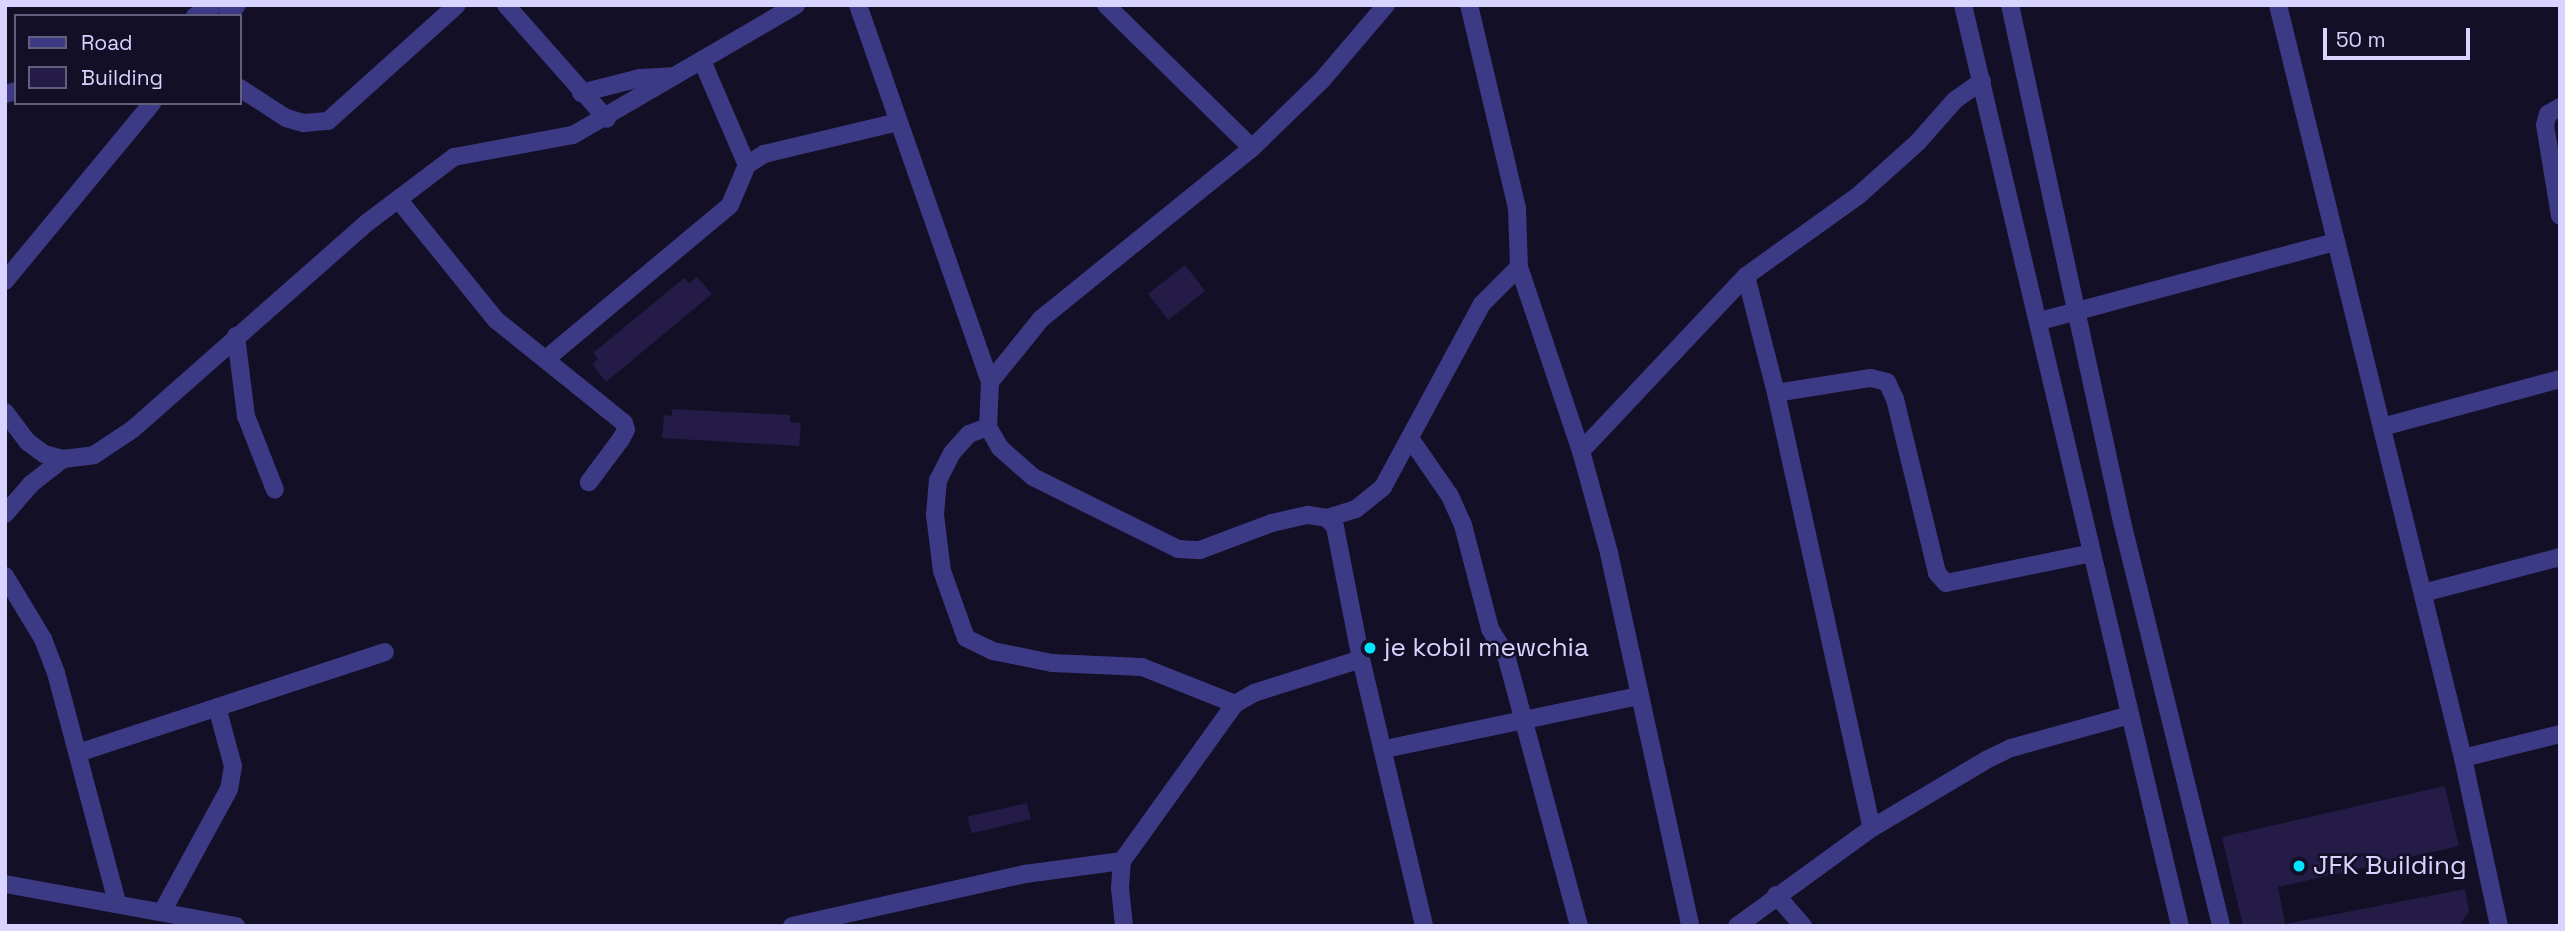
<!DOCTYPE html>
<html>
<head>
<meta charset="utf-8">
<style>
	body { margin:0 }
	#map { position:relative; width:2565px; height:931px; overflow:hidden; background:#130f26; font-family:"Space Grotesk",sans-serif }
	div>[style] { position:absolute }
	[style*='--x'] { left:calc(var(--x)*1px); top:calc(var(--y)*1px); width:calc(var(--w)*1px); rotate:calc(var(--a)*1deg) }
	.building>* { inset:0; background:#241b47; transform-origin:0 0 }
	.minor>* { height:18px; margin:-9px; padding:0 9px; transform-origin:9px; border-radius:9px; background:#3d3a85 }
	.tertiary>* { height:18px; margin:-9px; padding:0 9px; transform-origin:9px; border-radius:9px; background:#3d3a85 }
	.dots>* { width:19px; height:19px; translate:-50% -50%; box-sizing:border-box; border:4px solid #130f26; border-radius:50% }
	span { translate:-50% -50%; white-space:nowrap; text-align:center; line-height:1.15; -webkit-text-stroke:5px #130f26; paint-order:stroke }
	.poi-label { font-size:26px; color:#d9d4ff }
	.left { translate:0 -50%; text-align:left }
	.frame { position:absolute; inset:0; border:7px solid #d9d4ff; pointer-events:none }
	.legend { position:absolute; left:14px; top:14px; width:228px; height:91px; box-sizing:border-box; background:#130f26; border:2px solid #625e7d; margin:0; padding:9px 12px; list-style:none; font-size:21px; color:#d9d4ff }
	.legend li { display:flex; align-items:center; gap:14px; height:35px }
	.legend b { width:35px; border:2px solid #625e7d }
	.scale { position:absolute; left:2323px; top:28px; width:147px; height:32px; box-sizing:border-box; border:4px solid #d9d4ff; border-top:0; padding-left:9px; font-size:21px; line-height:24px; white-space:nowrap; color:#d9d4ff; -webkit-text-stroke:5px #130f26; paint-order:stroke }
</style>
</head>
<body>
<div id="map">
	<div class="building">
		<i style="left:1185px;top:265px;width:33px;height:47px;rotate:52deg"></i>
		<i style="clip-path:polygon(697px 277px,712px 294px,606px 382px,592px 364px,598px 359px,593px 353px,684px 278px,689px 283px)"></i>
		<i style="clip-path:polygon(672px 409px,790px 415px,790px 422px,801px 423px,799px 446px,662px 438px,664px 415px,672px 416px)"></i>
		<i style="clip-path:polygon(2445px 786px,2459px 846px,2278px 887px,2285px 924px,2465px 889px,2469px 911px,2459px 926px,2243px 926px,2222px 837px)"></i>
		<i style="left:1027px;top:803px;width:17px;height:61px;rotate:77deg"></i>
	</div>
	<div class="minor">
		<i style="--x:506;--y:5;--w:152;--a:48.5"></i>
		<i style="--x:858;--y:5;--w:399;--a:70.7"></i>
		<i style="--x:1106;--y:5;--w:204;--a:44.4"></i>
		<i style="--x:1469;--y:5;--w:209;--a:76.7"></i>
		<i style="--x:1517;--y:208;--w:59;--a:88.1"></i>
		<i style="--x:1519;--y:267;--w:194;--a:71.4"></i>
		<i style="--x:1581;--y:451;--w:106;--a:74.6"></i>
		<i style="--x:1609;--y:553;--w:382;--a:77.7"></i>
		<i style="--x:2278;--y:5;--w:775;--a:76.2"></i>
		<i style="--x:2463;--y:758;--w:172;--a:77.9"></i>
		<i style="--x:195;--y:16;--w:23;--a:-29"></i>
		<i style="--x:228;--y:16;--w:14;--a:-51"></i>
		<i style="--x:703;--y:63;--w:111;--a:66.7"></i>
		<i style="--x:240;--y:88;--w:55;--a:33.1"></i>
		<i style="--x:286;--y:118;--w:19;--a:16"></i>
		<i style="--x:304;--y:123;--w:24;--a:-5"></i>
		<i style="--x:328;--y:121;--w:173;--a:-42"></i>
		<i style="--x:581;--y:93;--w:61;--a:-14.3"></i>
		<i style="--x:640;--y:78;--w:33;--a:-3"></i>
		<i style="--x:5;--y:94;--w:11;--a:-15"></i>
		<i style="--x:2560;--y:107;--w:14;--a:150"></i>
		<i style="--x:2548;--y:114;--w:11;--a:105"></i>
		<i style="--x:2545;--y:125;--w:92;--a:80.6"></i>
		<i style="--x:398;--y:199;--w:156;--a:51"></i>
		<i style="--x:496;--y:320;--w:164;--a:38.8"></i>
		<i style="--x:624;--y:423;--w:7;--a:74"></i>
		<i style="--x:626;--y:430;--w:10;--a:119"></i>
		<i style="--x:621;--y:439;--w:54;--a:126.7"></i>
		<i style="--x:1746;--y:276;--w:121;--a:75.6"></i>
		<i style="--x:1776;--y:393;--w:445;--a:77.6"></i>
		<i style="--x:5;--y:281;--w:231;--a:-50.4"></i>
		<i style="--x:2040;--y:321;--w:304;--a:-15"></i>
		<i style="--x:236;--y:336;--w:81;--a:82.9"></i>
		<i style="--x:246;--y:416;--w:79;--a:68.6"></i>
		<i style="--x:546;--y:359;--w:240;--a:-39.9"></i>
		<i style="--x:730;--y:205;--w:43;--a:-67"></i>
		<i style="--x:747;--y:165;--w:20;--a:-33"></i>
		<i style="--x:764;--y:154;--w:138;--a:-13.4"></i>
		<i style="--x:1776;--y:393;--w:96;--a:-9"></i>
		<i style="--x:1871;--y:378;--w:16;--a:14"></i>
		<i style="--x:1887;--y:382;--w:19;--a:65"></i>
		<i style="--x:1895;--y:399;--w:179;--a:76.4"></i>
		<i style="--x:1937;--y:573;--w:13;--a:48"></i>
		<i style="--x:1946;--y:583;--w:149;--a:-11.6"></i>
		<i style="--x:5;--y:412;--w:38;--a:53"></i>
		<i style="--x:28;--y:442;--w:20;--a:37"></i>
		<i style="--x:44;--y:454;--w:20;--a:15"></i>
		<i style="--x:63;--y:459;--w:31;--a:-7"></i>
		<i style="--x:94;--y:455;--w:47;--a:-33.7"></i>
		<i style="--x:133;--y:429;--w:313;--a:-41.4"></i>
		<i style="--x:368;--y:222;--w:108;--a:-37.1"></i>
		<i style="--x:454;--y:157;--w:121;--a:-10.5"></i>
		<i style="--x:573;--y:135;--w:258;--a:-30.2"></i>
		<i style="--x:988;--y:427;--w:20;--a:160"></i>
		<i style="--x:969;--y:434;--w:25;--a:132"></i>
		<i style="--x:952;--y:453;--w:30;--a:117"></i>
		<i style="--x:938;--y:480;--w:35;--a:95"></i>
		<i style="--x:935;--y:515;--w:56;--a:82.9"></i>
		<i style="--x:942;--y:571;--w:71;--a:70.3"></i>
		<i style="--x:966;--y:638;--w:30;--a:26"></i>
		<i style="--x:993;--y:651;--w:60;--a:11.5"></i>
		<i style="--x:1052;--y:663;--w:90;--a:2.5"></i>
		<i style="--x:1142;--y:667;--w:100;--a:21.7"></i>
		<i style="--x:2382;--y:427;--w:184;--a:-15.1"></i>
		<i style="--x:1412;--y:441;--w:67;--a:55.4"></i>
		<i style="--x:1450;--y:496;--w:32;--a:66"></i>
		<i style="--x:1463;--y:525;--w:107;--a:75.4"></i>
		<i style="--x:1490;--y:629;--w:31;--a:58"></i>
		<i style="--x:1506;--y:655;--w:281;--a:74.9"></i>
		<i style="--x:1581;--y:451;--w:241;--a:-46.7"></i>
		<i style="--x:1746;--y:276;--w:139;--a:-35.6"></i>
		<i style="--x:1859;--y:195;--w:79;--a:-41.9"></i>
		<i style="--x:1918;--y:142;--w:56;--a:-48.6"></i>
		<i style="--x:1955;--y:100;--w:33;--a:-35"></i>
		<i style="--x:5;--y:514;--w:40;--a:-49"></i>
		<i style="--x:31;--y:484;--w:41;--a:-38"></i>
		<i style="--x:1327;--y:518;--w:30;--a:-17"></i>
		<i style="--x:1356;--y:509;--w:35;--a:-39"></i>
		<i style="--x:1383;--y:487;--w:208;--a:-61.6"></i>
		<i style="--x:1482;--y:304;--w:52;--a:-45"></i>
		<i style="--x:5;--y:576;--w:74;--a:58.9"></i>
		<i style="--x:43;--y:639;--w:36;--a:69"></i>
		<i style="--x:56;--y:673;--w:237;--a:75.1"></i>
		<i style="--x:2423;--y:593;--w:142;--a:-14.7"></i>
		<i style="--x:1385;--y:749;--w:258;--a:-11.8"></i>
		<i style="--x:78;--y:753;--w:323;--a:-18.2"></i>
		<i style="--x:2463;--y:758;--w:100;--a:-13.9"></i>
		<i style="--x:5;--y:884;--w:235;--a:10.3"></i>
		<i style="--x:1776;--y:895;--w:41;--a:48.9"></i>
		<i style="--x:162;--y:912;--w:140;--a:-61.4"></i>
		<i style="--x:229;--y:789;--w:23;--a:-80"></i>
		<i style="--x:233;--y:766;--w:61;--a:-105.2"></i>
		<i style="--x:792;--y:926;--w:239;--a:-12.6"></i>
		<i style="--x:1025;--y:874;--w:98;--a:-7.6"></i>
		<i style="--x:1124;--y:926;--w:38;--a:-96"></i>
		<i style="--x:1120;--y:888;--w:27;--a:-86"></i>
		<i style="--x:1122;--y:861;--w:193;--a:-54.3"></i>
		<i style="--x:1235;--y:704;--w:22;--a:-30"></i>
		<i style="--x:1254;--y:693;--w:112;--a:-17.6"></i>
		<i style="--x:1737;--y:926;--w:167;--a:-36"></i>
		<i style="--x:1872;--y:828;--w:133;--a:-30.8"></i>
		<i style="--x:1986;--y:760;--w:28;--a:-26"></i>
		<i style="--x:2011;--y:748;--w:123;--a:-15.5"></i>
	</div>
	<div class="tertiary">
		<i style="--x:1386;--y:5;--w:99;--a:130.5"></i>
		<i style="--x:1322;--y:80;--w:98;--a:135.8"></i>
		<i style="--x:1252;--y:148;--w:272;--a:141"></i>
		<i style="--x:1041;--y:319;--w:81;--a:129"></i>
		<i style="--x:990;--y:382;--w:45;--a:92.5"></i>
		<i style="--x:988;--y:427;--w:24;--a:60"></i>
		<i style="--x:1000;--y:448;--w:44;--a:41.3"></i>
		<i style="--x:1033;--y:477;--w:162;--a:26.4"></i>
		<i style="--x:1178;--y:549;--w:22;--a:3"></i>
		<i style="--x:1200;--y:550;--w:77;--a:-20.6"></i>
		<i style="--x:1272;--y:523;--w:37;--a:-13"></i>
		<i style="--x:1308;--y:515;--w:19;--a:9"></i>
		<i style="--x:1327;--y:518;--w:12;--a:48"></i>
		<i style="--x:1335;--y:527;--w:135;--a:78.9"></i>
		<i style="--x:1361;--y:659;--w:274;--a:76.7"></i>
		<i style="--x:1963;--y:5;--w:946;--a:76.74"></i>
		<i style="--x:2010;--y:5;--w:529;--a:77.78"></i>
		<i style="--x:2122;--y:522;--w:416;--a:76.2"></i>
	</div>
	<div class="dots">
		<i style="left:1370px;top:648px;background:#00e5ff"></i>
		<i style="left:2299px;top:866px;background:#00e5ff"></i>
	</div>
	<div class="poi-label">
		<span class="left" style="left:1384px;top:648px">je kobil mewchia</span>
		<span class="left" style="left:2313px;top:866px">JFK Building</span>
	</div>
	<div class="frame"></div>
	<ul class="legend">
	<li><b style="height:9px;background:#3d3a85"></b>Road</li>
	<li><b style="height:19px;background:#241b47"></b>Building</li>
	</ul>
	<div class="scale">50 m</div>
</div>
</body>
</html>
